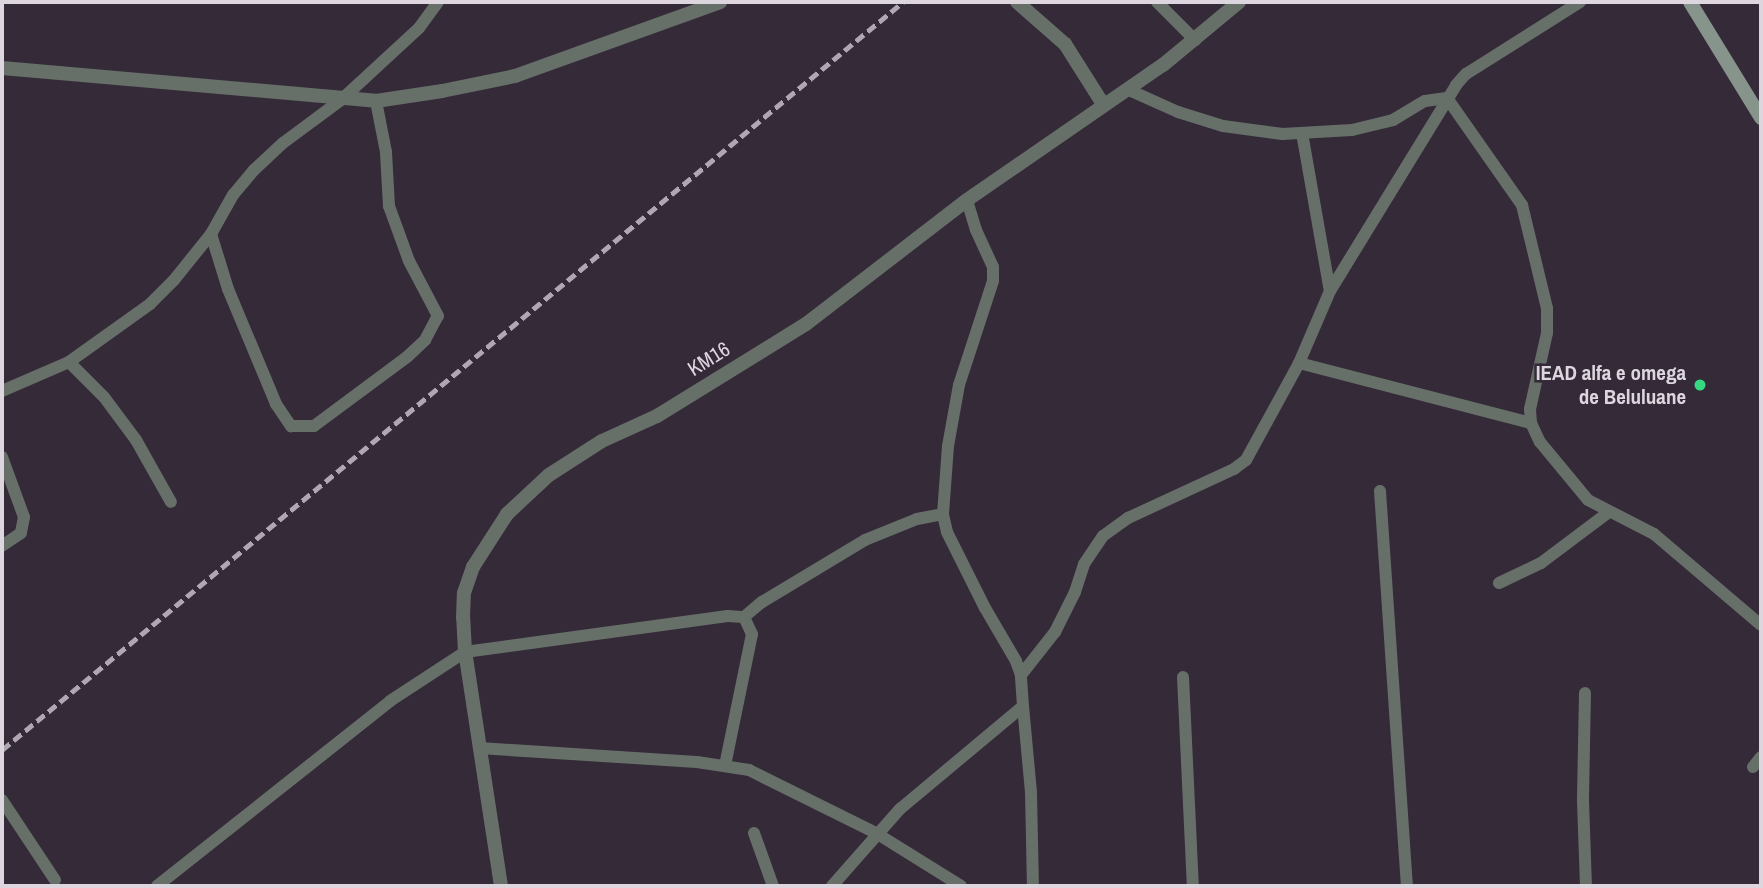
<!DOCTYPE html>
<html>
<head>
<meta charset="utf-8">
<style>
	body { margin:0 }
	#map { position:relative; width:1763px; height:888px; overflow:hidden; background:#342a38; font-family:"Archivo Narrow",sans-serif }
	div>[style] { position:absolute }
	[style*='--x'] { left:calc(var(--x)*1px); top:calc(var(--y)*1px); width:calc(var(--w)*1px); rotate:calc(var(--a)*1deg) }
	.minor>* { height:12px; margin:-6px; padding:0 6px; transform-origin:6px; border-radius:6px; background:#676f69 }
	.tertiary>* { height:14px; margin:-7px; padding:0 7px; transform-origin:7px; border-radius:7px; background:#676f69 }
	.secondary>* { height:14px; margin:-7px; padding:0 7px; transform-origin:7px; border-radius:7px; background:#87948b }
	.rail>* { height:4.5px; margin-top:-2.25px; transform-origin:0; background:repeating-linear-gradient(90deg,#afa8b2 0 10px,transparent 0 15px) }
	.dots>* { width:19px; height:19px; translate:-50% -50%; box-sizing:border-box; border:4px solid #342a38; border-radius:50% }
	span { translate:-50% -50%; white-space:nowrap; text-align:center; line-height:1.15; -webkit-text-stroke:5px #342a38; paint-order:stroke }
	.street-label { font-size:21px; color:#ddd6df }
	.poi-label { font-size:21px; color:#ddd6df; font-weight:700 }
	.right { translate:-100% -50%; text-align:right }
	.frame { position:absolute; inset:0; border:4px solid #ddd6df; pointer-events:none }
</style>
</head>
<body>
<div id="map">
	<div class="minor">
		<i style="--x:1157;--y:2;--w:54;--a:45"></i>
		<i style="--x:1129;--y:90;--w:54;--a:24.2"></i>
		<i style="--x:1178;--y:112;--w:47;--a:17.3"></i>
		<i style="--x:1223;--y:126;--w:60;--a:7.7"></i>
		<i style="--x:1282;--y:134;--w:70;--a:-3.3"></i>
		<i style="--x:1352;--y:130;--w:42;--a:-13.7"></i>
		<i style="--x:1393;--y:120;--w:37;--a:-31"></i>
		<i style="--x:1425;--y:101;--w:22;--a:-8"></i>
		<i style="--x:1447;--y:98;--w:131;--a:55"></i>
		<i style="--x:1522;--y:205;--w:106;--a:76.4"></i>
		<i style="--x:1547;--y:308;--w:25;--a:90"></i>
		<i style="--x:1547;--y:333;--w:78;--a:102.6"></i>
		<i style="--x:1530;--y:409;--w:14;--a:86"></i>
		<i style="--x:1531;--y:423;--w:21;--a:65"></i>
		<i style="--x:1540;--y:442;--w:75;--a:50.4"></i>
		<i style="--x:1588;--y:500;--w:74;--a:27.3"></i>
		<i style="--x:1654;--y:534;--w:140;--a:40.4"></i>
		<i style="--x:1302;--y:133;--w:160;--a:80"></i>
		<i style="--x:211;--y:234;--w:58;--a:72.8"></i>
		<i style="--x:228;--y:289;--w:125;--a:67.3"></i>
		<i style="--x:276;--y:404;--w:27;--a:56"></i>
		<i style="--x:291;--y:426;--w:23;--a:0"></i>
		<i style="--x:314;--y:426;--w:116;--a:-36.6"></i>
		<i style="--x:407;--y:357;--w:25;--a:-43"></i>
		<i style="--x:425;--y:340;--w:27;--a:-62"></i>
		<i style="--x:438;--y:316;--w:62;--a:-117.8"></i>
		<i style="--x:409;--y:261;--w:59;--a:-110"></i>
		<i style="--x:389;--y:206;--w:54;--a:-93.2"></i>
		<i style="--x:386;--y:152;--w:52;--a:-101.1"></i>
		<i style="--x:69;--y:362;--w:49;--a:45"></i>
		<i style="--x:104;--y:397;--w:54;--a:53.3"></i>
		<i style="--x:136;--y:440;--w:71;--a:60.6"></i>
		<i style="--x:1299;--y:363;--w:240;--a:14.5"></i>
		<i style="--x:2;--y:391;--w:73;--a:-23.4"></i>
		<i style="--x:69;--y:362;--w:100;--a:-35.6"></i>
		<i style="--x:150;--y:304;--w:34;--a:-45"></i>
		<i style="--x:174;--y:280;--w:59;--a:-51.2"></i>
		<i style="--x:211;--y:234;--w:45;--a:-60.6"></i>
		<i style="--x:233;--y:195;--w:33;--a:-50"></i>
		<i style="--x:254;--y:170;--w:40;--a:-43"></i>
		<i style="--x:283;--y:143;--w:72;--a:-36.6"></i>
		<i style="--x:341;--y:100;--w:106;--a:-42.7"></i>
		<i style="--x:419;--y:28;--w:32;--a:-54"></i>
		<i style="--x:2;--y:457;--w:64;--a:69.9"></i>
		<i style="--x:24;--y:517;--w:16;--a:101"></i>
		<i style="--x:21;--y:533;--w:23;--a:146"></i>
		<i style="--x:1380;--y:491;--w:396;--a:86.1"></i>
		<i style="--x:1499;--y:583;--w:47;--a:-25.5"></i>
		<i style="--x:1541;--y:563;--w:85;--a:-36.9"></i>
		<i style="--x:744;--y:617;--w:23;--a:-40"></i>
		<i style="--x:762;--y:602;--w:120;--a:-31"></i>
		<i style="--x:865;--y:540;--w:56;--a:-22"></i>
		<i style="--x:917;--y:519;--w:26;--a:-11"></i>
		<i style="--x:1021;--y:675;--w:55;--a:-51.7"></i>
		<i style="--x:1055;--y:632;--w:45;--a:-63.4"></i>
		<i style="--x:1075;--y:592;--w:29;--a:-72"></i>
		<i style="--x:1084;--y:564;--w:34;--a:-56"></i>
		<i style="--x:1103;--y:536;--w:31;--a:-36"></i>
		<i style="--x:1128;--y:518;--w:117;--a:-24.8"></i>
		<i style="--x:1234;--y:469;--w:15;--a:-37"></i>
		<i style="--x:1246;--y:460;--w:111;--a:-61.3"></i>
		<i style="--x:1299;--y:363;--w:78;--a:-66.7"></i>
		<i style="--x:1330;--y:291;--w:241;--a:-58.5"></i>
		<i style="--x:1456;--y:85;--w:15;--a:-48"></i>
		<i style="--x:1466;--y:74;--w:135;--a:-32.3"></i>
		<i style="--x:1183;--y:677;--w:209;--a:87.3"></i>
		<i style="--x:1585;--y:693;--w:108;--a:91.1"></i>
		<i style="--x:1583;--y:801;--w:85;--a:88"></i>
		<i style="--x:1023;--y:706;--w:87;--a:84.7"></i>
		<i style="--x:1031;--y:793;--w:93;--a:88.8"></i>
		<i style="--x:479;--y:748;--w:218;--a:3.7"></i>
		<i style="--x:697;--y:762;--w:53;--a:8.7"></i>
		<i style="--x:749;--y:770;--w:142;--a:26.4"></i>
		<i style="--x:876;--y:833;--w:100;--a:31.9"></i>
		<i style="--x:1753;--y:767;--w:13;--a:-51"></i>
		<i style="--x:2;--y:800;--w:96;--a:56.5"></i>
		<i style="--x:754;--y:833;--w:56;--a:70.3"></i>
		<i style="--x:157;--y:886;--w:298;--a:-38.4"></i>
		<i style="--x:390;--y:701;--w:90;--a:-33.2"></i>
		<i style="--x:465;--y:652;--w:265;--a:-7.8"></i>
		<i style="--x:728;--y:616;--w:16;--a:4"></i>
		<i style="--x:744;--y:617;--w:19;--a:65"></i>
		<i style="--x:752;--y:634;--w:134;--a:101.6"></i>
		<i style="--x:832;--y:886;--w:103;--a:-48.6"></i>
		<i style="--x:900;--y:809;--w:160;--a:-39.9"></i>
		<i style="--x:1023;--y:706;--w:31;--a:-94"></i>
		<i style="--x:1021;--y:675;--w:15;--a:-110"></i>
		<i style="--x:1016;--y:661;--w:61;--a:-120.3"></i>
		<i style="--x:985;--y:608;--w:85;--a:-116.6"></i>
		<i style="--x:947;--y:532;--w:18;--a:-103"></i>
		<i style="--x:943;--y:514;--w:68;--a:-85.8"></i>
		<i style="--x:948;--y:446;--w:62;--a:-79.8"></i>
		<i style="--x:959;--y:385;--w:109;--a:-71.9"></i>
		<i style="--x:993;--y:281;--w:14;--a:-90"></i>
		<i style="--x:993;--y:267;--w:41;--a:-114.7"></i>
		<i style="--x:976;--y:230;--w:31;--a:-107"></i>
	</div>
	<div class="tertiary">
		<i style="--x:1017;--y:2;--w:64;--a:41.2"></i>
		<i style="--x:1065;--y:44;--w:71;--a:57.7"></i>
		<i style="--x:2;--y:68;--w:375;--a:5"></i>
		<i style="--x:376;--y:101;--w:67;--a:-8.6"></i>
		<i style="--x:442;--y:91;--w:75;--a:-11.6"></i>
		<i style="--x:515;--y:76;--w:218;--a:-19.8"></i>
		<i style="--x:501;--y:886;--w:237;--a:-98.7"></i>
		<i style="--x:465;--y:652;--w:34;--a:-93"></i>
		<i style="--x:463;--y:618;--w:25;--a:-88"></i>
		<i style="--x:464;--y:593;--w:28;--a:-71"></i>
		<i style="--x:473;--y:567;--w:63;--a:-57.3"></i>
		<i style="--x:507;--y:514;--w:57;--a:-42.9"></i>
		<i style="--x:549;--y:475;--w:63;--a:-32.7"></i>
		<i style="--x:602;--y:441;--w:60;--a:-24.4"></i>
		<i style="--x:657;--y:416;--w:175;--a:-31.7"></i>
		<i style="--x:806;--y:324;--w:203;--a:-37.6"></i>
		<i style="--x:967;--y:200;--w:238;--a:-34.6"></i>
		<i style="--x:1163;--y:65;--w:99;--a:-39.7"></i>
	</div>
	<div class="secondary">
		<i style="--x:1690;--y:2;--w:136;--a:58.5"></i>
	</div>
	<div class="rail">
		<i style="--x:2;--y:750;--w:1171;--a:-39.7"></i>
	</div>
	<div class="dots">
		<i style="left:1700px;top:385px;background:#36d881"></i>
	</div>
	<div class="street-label">
		<span style="left:709px;top:359px;rotate:-32deg">KM16</span>
	</div>
	<div class="poi-label">
		<span class="right" style="left:1686px;top:385px">IEAD alfa e omega<br>de Beluluane</span>
	</div>
	<div class="frame"></div>
</div>
</body>
</html>
